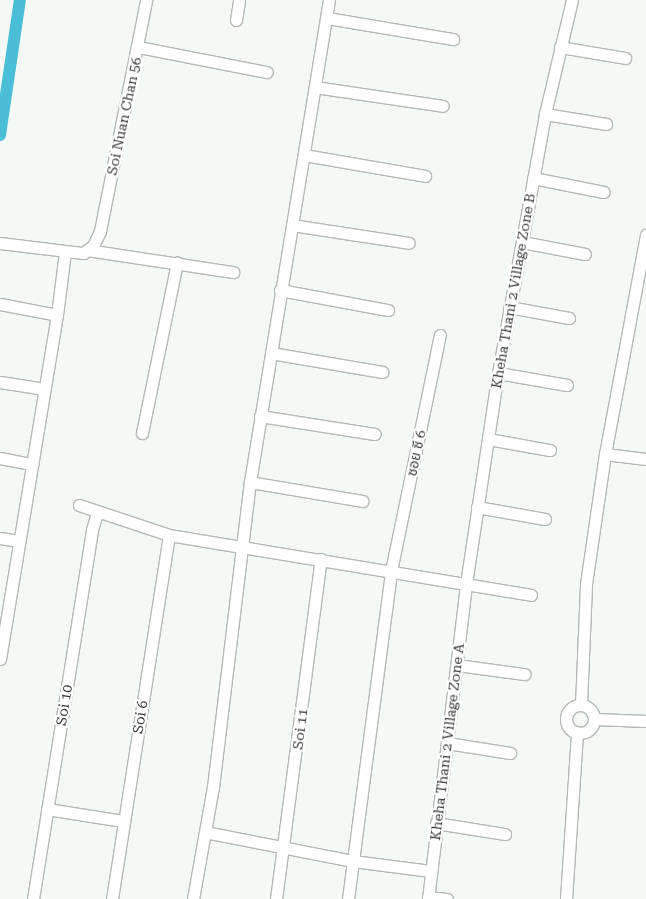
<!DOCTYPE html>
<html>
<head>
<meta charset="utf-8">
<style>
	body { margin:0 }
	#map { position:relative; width:646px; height:899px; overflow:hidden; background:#f4f9f5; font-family:"Roboto Serif","Noto Sans Thai",serif }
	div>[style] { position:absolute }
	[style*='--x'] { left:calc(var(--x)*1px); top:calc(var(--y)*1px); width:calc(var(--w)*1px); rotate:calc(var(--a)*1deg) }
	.canal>* { height:12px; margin:-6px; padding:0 6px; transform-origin:6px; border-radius:6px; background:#4abdd7 }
	.roads { filter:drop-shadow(1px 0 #b5b9b5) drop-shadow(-1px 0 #b5b9b5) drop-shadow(0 1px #b5b9b5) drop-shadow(0 -1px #b5b9b5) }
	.minor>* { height:11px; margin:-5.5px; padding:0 5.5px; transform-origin:5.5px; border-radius:5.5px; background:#fff }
	.minor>.ring { margin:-5.5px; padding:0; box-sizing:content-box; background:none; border:11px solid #fff; border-radius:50% }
	span { translate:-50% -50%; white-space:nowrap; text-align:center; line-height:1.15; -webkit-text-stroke:4.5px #fff; paint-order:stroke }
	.street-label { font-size:14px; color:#373938 }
</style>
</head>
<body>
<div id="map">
	<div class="canal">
		<i style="--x:0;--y:135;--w:136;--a:-81.6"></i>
	</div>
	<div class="roads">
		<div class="minor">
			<i style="--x:327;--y:18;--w:128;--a:9.5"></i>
			<i style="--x:236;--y:20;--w:20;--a:-81"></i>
			<i style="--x:138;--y:47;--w:131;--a:11"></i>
			<i style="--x:560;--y:47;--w:66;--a:9.6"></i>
			<i style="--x:315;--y:87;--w:129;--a:8.4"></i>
			<i style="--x:545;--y:114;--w:62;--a:9.3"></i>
			<i style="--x:304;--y:155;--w:123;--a:9.8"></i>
			<i style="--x:533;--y:178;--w:72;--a:11.2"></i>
			<i style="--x:292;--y:225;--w:118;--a:8.7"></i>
			<i style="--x:522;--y:242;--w:64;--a:10.8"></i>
			<i style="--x:0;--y:243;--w:84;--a:6.9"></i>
			<i style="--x:83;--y:253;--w:12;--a:-35"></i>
			<i style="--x:93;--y:246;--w:17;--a:-65"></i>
			<i style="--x:100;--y:231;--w:236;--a:-78.7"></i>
			<i style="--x:87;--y:250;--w:148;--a:8.6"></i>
			<i style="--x:280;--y:290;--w:110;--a:10.5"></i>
			<i style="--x:0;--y:304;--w:58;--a:10.9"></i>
			<i style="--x:509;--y:307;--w:61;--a:10.4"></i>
			<i style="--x:271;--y:353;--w:113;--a:9.7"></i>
			<i style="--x:498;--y:373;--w:70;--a:9.9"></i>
			<i style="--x:0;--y:382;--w:45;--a:9"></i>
			<i style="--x:260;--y:416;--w:116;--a:8.9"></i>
			<i style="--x:142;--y:433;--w:174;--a:-78.4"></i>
			<i style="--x:488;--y:439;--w:63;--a:10.1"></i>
			<i style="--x:605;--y:454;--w:41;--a:7"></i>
			<i style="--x:0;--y:458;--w:33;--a:11"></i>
			<i style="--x:250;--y:482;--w:114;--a:9.6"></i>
			<i style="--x:79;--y:505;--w:95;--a:18.4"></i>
			<i style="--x:169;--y:535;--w:367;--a:9.4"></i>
			<i style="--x:477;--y:507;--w:69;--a:10"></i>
			<i style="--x:0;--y:538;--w:19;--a:9"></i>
			<i style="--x:0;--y:659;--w:349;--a:-80.6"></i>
			<i style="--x:57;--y:315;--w:64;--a:-82.8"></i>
			<i style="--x:457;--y:665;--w:68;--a:7.7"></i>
			<i style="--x:581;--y:705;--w:121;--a:-87.6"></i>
			<i style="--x:586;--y:584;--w:131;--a:-81.7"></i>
			<i style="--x:605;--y:454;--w:223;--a:-79.4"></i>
			<i class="ring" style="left:566px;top:705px;width:17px;height:17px"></i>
			<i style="--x:594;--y:719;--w:52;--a:2.2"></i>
			<i style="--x:447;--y:743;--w:64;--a:9"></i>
			<i style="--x:47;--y:809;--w:77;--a:9"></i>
			<i style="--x:436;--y:823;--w:70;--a:9.1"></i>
			<i style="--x:205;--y:832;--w:151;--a:11.1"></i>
			<i style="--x:353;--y:861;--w:78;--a:7.4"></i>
			<i style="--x:428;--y:897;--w:19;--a:6"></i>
			<i style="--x:33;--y:899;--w:374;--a:-80.9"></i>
			<i style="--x:92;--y:530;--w:19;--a:-74"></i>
			<i style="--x:112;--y:899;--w:368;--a:-81.1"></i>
			<i style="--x:193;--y:899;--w:114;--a:-79.9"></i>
			<i style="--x:213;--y:787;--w:307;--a:-83.1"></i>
			<i style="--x:250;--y:482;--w:488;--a:-80.7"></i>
			<i style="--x:276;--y:899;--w:343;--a:-82.5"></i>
			<i style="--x:348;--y:899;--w:331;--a:-82.5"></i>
			<i style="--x:391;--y:571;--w:241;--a:-78.3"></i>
			<i style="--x:428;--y:899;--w:317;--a:-83.1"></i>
			<i style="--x:466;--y:584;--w:213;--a:-81.4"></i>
			<i style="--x:498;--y:373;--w:263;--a:-79.7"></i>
			<i style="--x:545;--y:114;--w:117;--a:-76.7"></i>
			<i style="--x:566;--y:899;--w:167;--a:-86.2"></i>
		</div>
	</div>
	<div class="street-label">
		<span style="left:124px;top:116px;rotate:-78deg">Soi Nuan Chan 56</span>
		<span style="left:513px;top:291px;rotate:-80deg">Kheha Thani 2 Village Zone B</span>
		<span style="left:416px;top:453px;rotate:-78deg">ซอย ซี 6</span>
		<span style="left:64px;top:705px;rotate:-81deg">Soi 10</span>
		<span style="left:140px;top:717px;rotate:-81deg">Soi 6</span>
		<span style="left:300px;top:729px;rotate:-83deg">Soi 11</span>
		<span style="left:447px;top:742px;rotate:-83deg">Kheha Thani 2 Village Zone A</span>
	</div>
</div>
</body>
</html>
